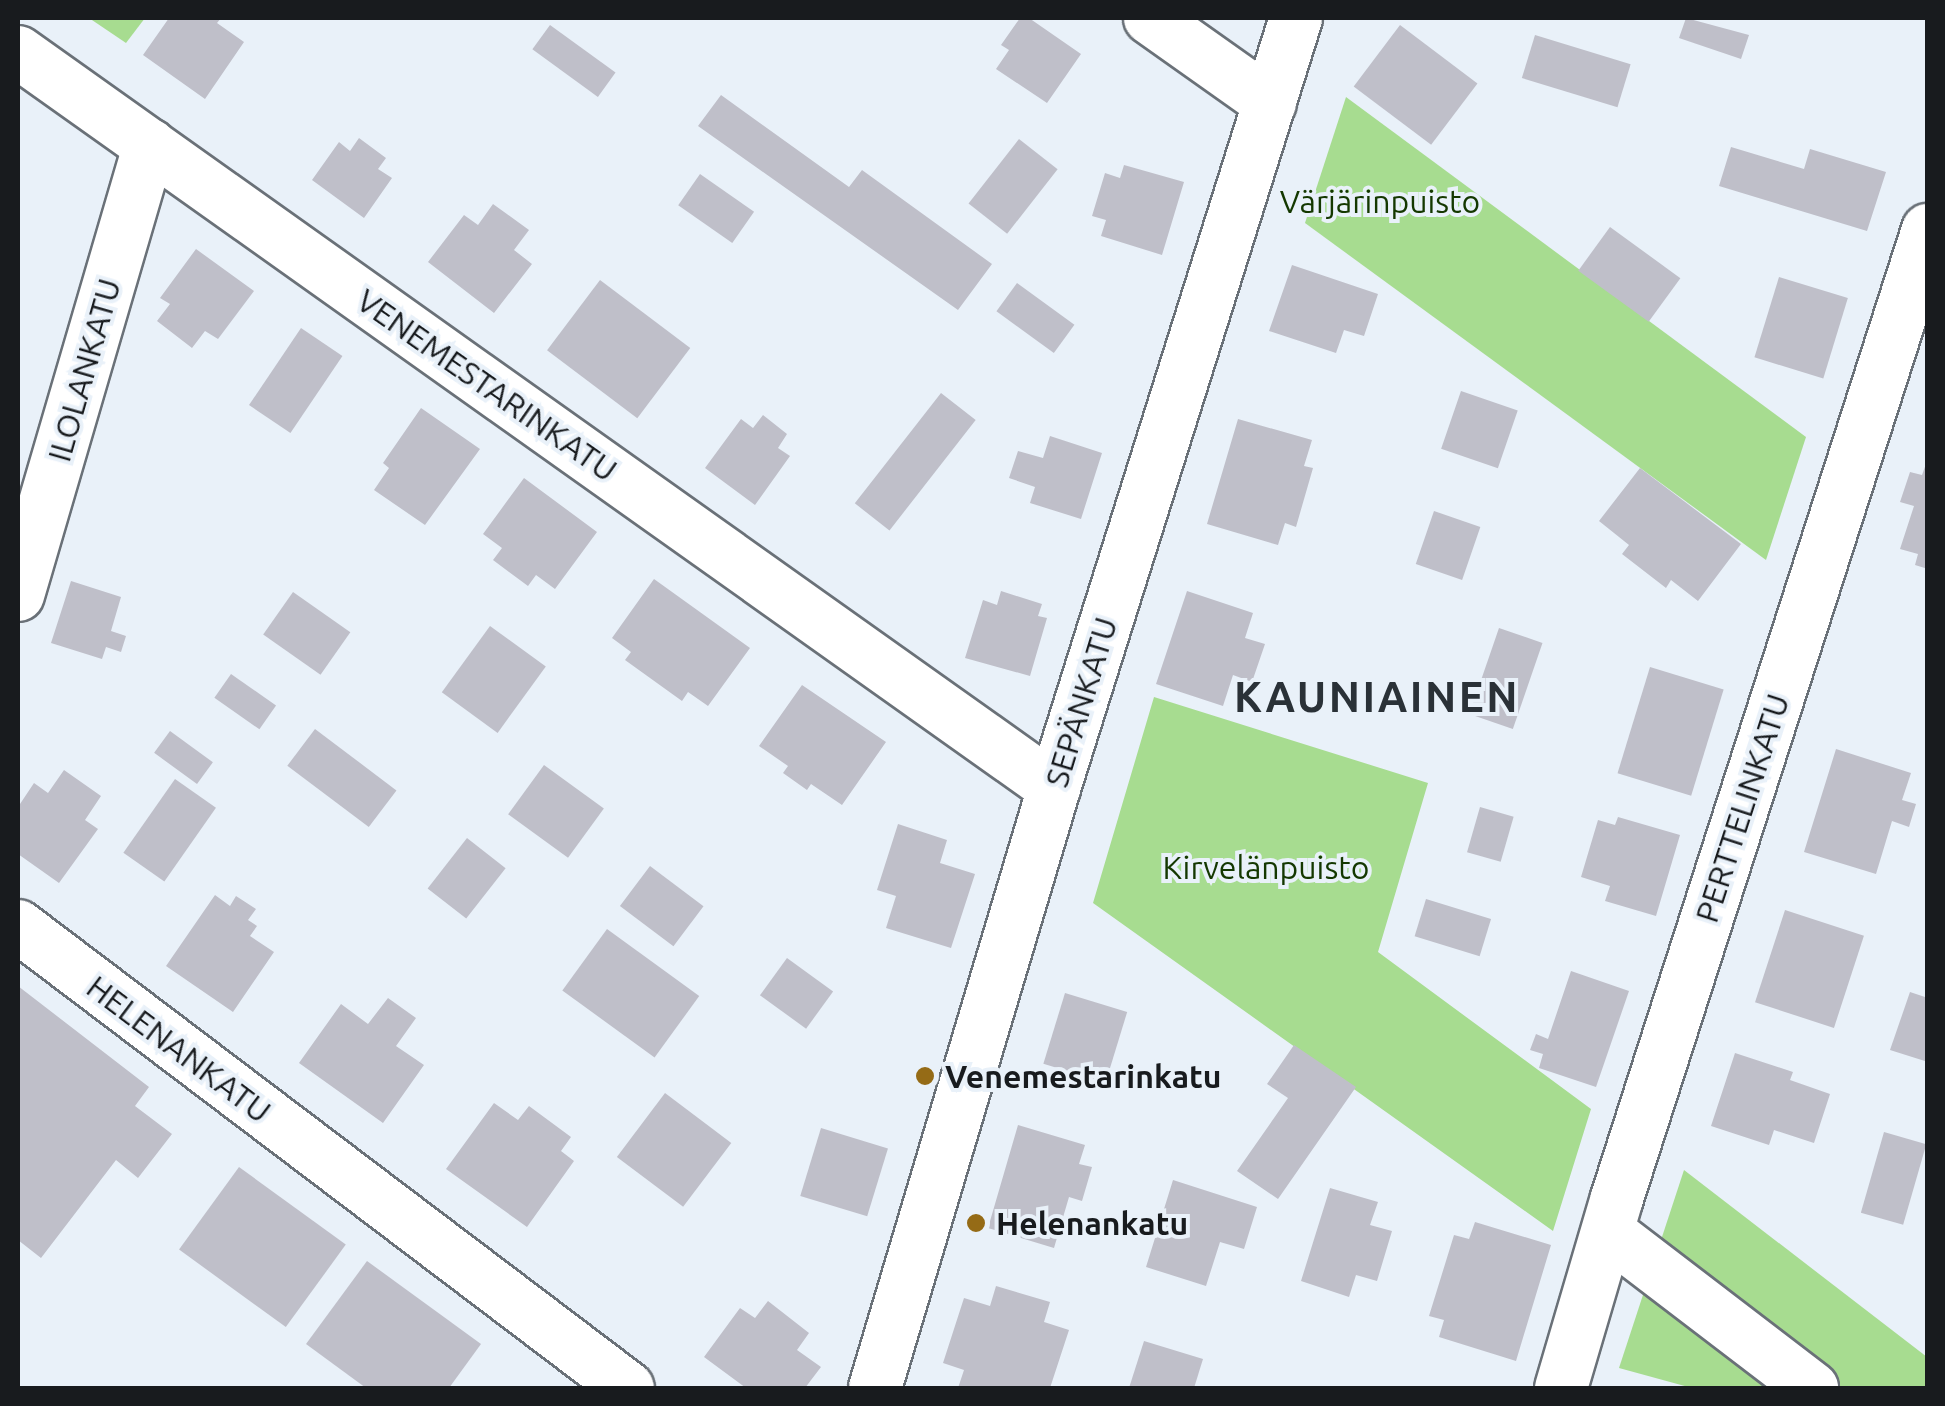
<!DOCTYPE html>
<html>
<head>
<meta charset="utf-8">
<style>
	body { margin:0 }
	#map { position:relative; width:1945px; height:1406px; overflow:hidden; background:#e9f1f9; font-family:Ubuntu,sans-serif }
	div>[style] { position:absolute }
	[style*='--x'] { left:calc(var(--x)*1px); top:calc(var(--y)*1px); width:calc(var(--w)*1px); rotate:calc(var(--a)*1deg) }
	.green>* { inset:0; background:#a7dc90 }
	.building>* { inset:0; background:#bfbfc9; transform-origin:0 0 }
	.roads { filter:drop-shadow(2px 0 #6a7178) drop-shadow(-2px 0 #6a7178) drop-shadow(0 2px #6a7178) drop-shadow(0 -2px #6a7178) }
	.street>* { height:52px; margin:-26px; padding:0 26px; transform-origin:26px; border-radius:26px; background:#fff }
	.dots>* { width:28px; height:28px; translate:-50% -50%; box-sizing:border-box; border:5px solid #e9f1f9; border-radius:50% }
	span { translate:-50% -50%; white-space:nowrap; text-align:center; line-height:1.15; -webkit-text-stroke:8px #e9f1f9; paint-order:stroke }
	.park-label { font-size:32px; color:#143800 }
	.street-label { font-size:32px; color:#181b1e }
	.poi-label { font-size:32px; color:#181b1e; font-weight:700 }
	.left { translate:0 -50%; text-align:left }
	.district-label { font-size:42px; color:#2a3137; font-weight:700; letter-spacing:2.5px }
	.frame { position:absolute; inset:0; border:20px solid #181b1e; pointer-events:none }
</style>
</head>
<body>
<div id="map">
	<div class="green">
		<i style="clip-path:polygon(89px 18px,145px 18px,126px 43px)"></i>
		<i style="clip-path:polygon(1346px 97px,1806px 437px,1766px 560px,1305px 223px)"></i>
		<i style="clip-path:polygon(1154px 697px,1428px 783px,1378px 952px,1591px 1109px,1553px 1231px,1093px 903px)"></i>
		<i style="clip-path:polygon(1684px 1170px,1927px 1357px,1927px 1388px,1692px 1388px,1619px 1368px)"></i>
	</div>
	<div class="building">
		<i style="clip-path:polygon(169px 18px,221px 18px,217px 23px,244px 42px,205px 99px,143px 55px)"></i>
		<i style="clip-path:polygon(1020px 18px,1029px 18px,1081px 54px,1047px 103px,996px 69px,1009px 50px,1001px 45px)"></i>
		<i style="clip-path:polygon(1686px 18px,1749px 35px,1741px 59px,1679px 38px)"></i>
		<i style="left:550px;top:25px;width:81px;height:30px;rotate:36deg"></i>
		<i style="left:1400px;top:25px;width:97px;height:77px;rotate:37deg"></i>
		<i style="left:1535px;top:35px;width:100px;height:45px;rotate:17deg"></i>
		<i style="clip-path:polygon(721px 95px,849px 187px,862px 170px,992px 264px,958px 310px,698px 126px)"></i>
		<i style="clip-path:polygon(359px 138px,386px 158px,378px 169px,392px 178px,364px 218px,312px 180px,339px 142px,350px 151px)"></i>
		<i style="left:1019px;top:139px;width:49px;height:82px;rotate:38deg"></i>
		<i style="clip-path:polygon(1731px 147px,1804px 169px,1810px 149px,1886px 172px,1867px 231px,1719px 186px)"></i>
		<i style="clip-path:polygon(1124px 165px,1184px 182px,1162px 255px,1101px 236px,1106px 220px,1092px 216px,1105px 173px,1120px 178px)"></i>
		<i style="left:700px;top:174px;width:66px;height:38px;rotate:35deg"></i>
		<i style="clip-path:polygon(493px 204px,529px 230px,514px 250px,532px 264px,494px 313px,428px 262px,464px 215px,478px 225px)"></i>
		<i style="left:1610px;top:227px;width:87px;height:54px;rotate:36deg"></i>
		<i style="clip-path:polygon(196px 249px,254px 291px,218px 339px,205px 331px,192px 348px,157px 321px,170px 304px,160px 298px)"></i>
		<i style="clip-path:polygon(1292px 265px,1378px 294px,1364px 336px,1344px 330px,1336px 353px,1269px 331px)"></i>
		<i style="left:1779px;top:277px;width:72px;height:84px;rotate:17deg"></i>
		<i style="left:600px;top:280px;width:113px;height:88px;rotate:37deg"></i>
		<i style="left:1017px;top:283px;width:71px;height:35px;rotate:36deg"></i>
		<i style="left:301px;top:328px;width:50px;height:93px;rotate:34deg"></i>
		<i style="left:1461px;top:391px;width:60px;height:61px;rotate:19deg"></i>
		<i style="left:941px;top:393px;width:44px;height:140px;rotate:38deg"></i>
		<i style="clip-path:polygon(421px 408px,480px 449px,425px 525px,374px 490px,389px 468px,383px 463px)"></i>
		<i style="clip-path:polygon(763px 415px,787px 434px,778px 448px,790px 456px,755px 505px,705px 468px,741px 419px,753px 428px)"></i>
		<i style="clip-path:polygon(1238px 419px,1312px 440px,1304px 466px,1313px 468px,1296px 527px,1285px 523px,1278px 545px,1207px 524px)"></i>
		<i style="clip-path:polygon(1050px 436px,1102px 453px,1081px 519px,1030px 503px,1035px 487px,1009px 478px,1018px 451px,1043px 458px)"></i>
		<i style="clip-path:polygon(1927px 461px,1928px 461px,1928px 569px,1915px 565px,1918px 554px,1900px 549px,1914px 506px,1900px 502px,1910px 472px,1922px 475px)"></i>
		<i style="clip-path:polygon(1640px 468px,1741px 544px,1698px 601px,1671px 580px,1666px 588px,1622px 554px,1629px 545px,1599px 521px)"></i>
		<i style="clip-path:polygon(524px 478px,597px 532px,555px 589px,536px 575px,528px 586px,493px 560px,502px 548px,483px 534px)"></i>
		<i style="left:1434px;top:511px;width:49px;height:56px;rotate:19deg"></i>
		<i style="clip-path:polygon(654px 579px,750px 648px,708px 706px,688px 692px,682px 701px,625px 660px,631px 652px,612px 638px)"></i>
		<i style="clip-path:polygon(71px 581px,121px 597px,111px 631px,126px 636px,121px 652px,106px 647px,102px 659px,51px 643px)"></i>
		<i style="clip-path:polygon(1001px 591px,1042px 604px,1038px 616px,1047px 618px,1030px 676px,965px 658px,983px 600px,997px 605px)"></i>
		<i style="clip-path:polygon(1187px 591px,1253px 613px,1245px 638px,1265px 644px,1252px 682px,1233px 675px,1223px 706px,1156px 684px)"></i>
		<i style="left:293px;top:592px;width:70px;height:52px;rotate:35deg"></i>
		<i style="left:490px;top:626px;width:69px;height:82px;rotate:36deg"></i>
		<i style="left:1499px;top:628px;width:46px;height:91px;rotate:19deg"></i>
		<i style="left:1650px;top:667px;width:77px;height:111px;rotate:17deg"></i>
		<i style="left:231px;top:674px;width:55px;height:29px;rotate:35deg"></i>
		<i style="clip-path:polygon(802px 685px,886px 742px,842px 805px,811px 784px,807px 790px,783px 773px,788px 766px,759px 746px)"></i>
		<i style="left:315px;top:729px;width:102px;height:46px;rotate:37deg"></i>
		<i style="left:170px;top:731px;width:53px;height:27px;rotate:36deg"></i>
		<i style="clip-path:polygon(1836px 749px,1911px 773px,1902px 800px,1916px 804px,1909px 827px,1892px 821px,1876px 874px,1804px 852px)"></i>
		<i style="left:544px;top:765px;width:74px;height:61px;rotate:36deg"></i>
		<i style="clip-path:polygon(64px 770px,101px 796px,85px 820px,98px 829px,59px 883px,18px 854px,18px 807px,34px 783px,48px 793px)"></i>
		<i style="left:175px;top:779px;width:50px;height:90px;rotate:35deg"></i>
		<i style="left:1480px;top:807px;width:35px;height:47px;rotate:16deg"></i>
		<i style="clip-path:polygon(1618px 817px,1680px 835px,1656px 916px,1605px 901px,1610px 886px,1581px 877px,1598px 820px,1615px 825px)"></i>
		<i style="clip-path:polygon(898px 824px,947px 840px,940px 863px,975px 874px,951px 948px,886px 928px,896px 896px,877px 890px)"></i>
		<i style="left:467px;top:838px;width:49px;height:64px;rotate:38deg"></i>
		<i style="left:650px;top:866px;width:67px;height:50px;rotate:37deg"></i>
		<i style="clip-path:polygon(215px 895px,230px 906px,236px 896px,256px 909px,248px 920px,257px 926px,250px 936px,274px 952px,233px 1012px,166px 966px)"></i>
		<i style="left:1426px;top:899px;width:68px;height:39px;rotate:17deg"></i>
		<i style="left:1785px;top:910px;width:83px;height:97px;rotate:18deg"></i>
		<i style="left:607px;top:929px;width:114px;height:76px;rotate:36deg"></i>
		<i style="left:787px;top:958px;width:57px;height:46px;rotate:36deg"></i>
		<i style="clip-path:polygon(1571px 971px,1629px 991px,1596px 1087px,1539px 1068px,1543px 1054px,1530px 1050px,1536px 1034px,1548px 1039px)"></i>
		<i style="clip-path:polygon(18px 986px,149px 1087px,135px 1106px,172px 1134px,138px 1178px,116px 1160px,41px 1258px,18px 1240px)"></i>
		<i style="clip-path:polygon(1910px 992px,1928px 998px,1928px 1062px,1890px 1050px)"></i>
		<i style="left:1065px;top:993px;width:65px;height:74px;rotate:17deg"></i>
		<i style="clip-path:polygon(388px 998px,416px 1018px,396px 1046px,424px 1065px,383px 1123px,299px 1063px,341px 1004px,368px 1024px)"></i>
		<i style="clip-path:polygon(1294px 1045px,1356px 1087px,1278px 1199px,1237px 1171px,1288px 1098px,1267px 1084px)"></i>
		<i style="clip-path:polygon(1735px 1053px,1793px 1072px,1790px 1080px,1830px 1094px,1814px 1143px,1774px 1130px,1769px 1145px,1711px 1126px)"></i>
		<i style="left:665px;top:1093px;width:83px;height:80px;rotate:37deg"></i>
		<i style="clip-path:polygon(494px 1103px,518px 1120px,529px 1106px,571px 1137px,561px 1151px,574px 1161px,527px 1227px,446px 1169px)"></i>
		<i style="clip-path:polygon(1018px 1125px,1085px 1145px,1079px 1164px,1092px 1167px,1082px 1201px,1069px 1197px,1054px 1248px,988px 1228px)"></i>
		<i style="left:821px;top:1128px;width:70px;height:71px;rotate:17deg"></i>
		<i style="left:1884px;top:1132px;width:44px;height:84px;rotate:16deg"></i>
		<i style="left:239px;top:1167px;width:132px;height:102px;rotate:36deg"></i>
		<i style="clip-path:polygon(1173px 1180px,1257px 1207px,1244px 1249px,1220px 1242px,1206px 1286px,1146px 1267px)"></i>
		<i style="clip-path:polygon(1330px 1188px,1378px 1202px,1370px 1225px,1392px 1231px,1377px 1281px,1356px 1275px,1349px 1297px,1301px 1281px)"></i>
		<i style="clip-path:polygon(1475px 1222px,1551px 1245px,1516px 1361px,1439px 1337px,1444px 1320px,1429px 1316px,1454px 1235px,1469px 1239px)"></i>
		<i style="clip-path:polygon(367px 1261px,481px 1344px,449px 1388px,366px 1388px,306px 1344px)"></i>
		<i style="clip-path:polygon(996px 1286px,1050px 1302px,1044px 1322px,1069px 1330px,1050px 1388px,958px 1388px,964px 1370px,943px 1363px,964px 1298px,990px 1306px)"></i>
		<i style="clip-path:polygon(768px 1301px,809px 1333px,797px 1350px,821px 1367px,805px 1388px,746px 1388px,704px 1357px,740px 1308px,755px 1318px)"></i>
		<i style="clip-path:polygon(1144px 1341px,1203px 1359px,1194px 1388px,1129px 1388px)"></i>
	</div>
	<div class="roads">
		<div class="street">
			<i style="--x:1150;--y:18;--w:147;--a:35.3"></i>
			<i style="--x:18;--y:52;--w:1271;--a:35.39"></i>
			<i style="--x:18;--y:595;--w:469;--a:-73.7"></i>
			<i style="--x:18;--y:926;--w:765;--a:37.14"></i>
			<i style="--x:1608;--y:1232;--w:257;--a:37.4"></i>
			<i style="--x:875;--y:1388;--w:626;--a:-73.39"></i>
			<i style="--x:1054;--y:788;--w:807;--a:-72.55"></i>
			<i style="--x:1561;--y:1388;--w:198;--a:-73.6"></i>
			<i style="--x:1617;--y:1198;--w:1017;--a:-72.19"></i>
		</div>
	</div>
	<div class="dots">
		<i style="left:925px;top:1076px;background:#956b16"></i>
		<i style="left:976px;top:1223px;background:#956b16"></i>
	</div>
	<div class="park-label">
		<span style="left:1380px;top:201px">Värjärinpuisto</span>
		<span style="left:1266px;top:867px">Kirvelänpuisto</span>
	</div>
	<div class="street-label">
		<span style="left:84px;top:370px;rotate:-74deg">ILOLANKATU</span>
		<span style="left:487px;top:385px;rotate:35deg">VENEMESTARINKATU</span>
		<span style="left:1081px;top:702px;rotate:-73deg">SEPÄNKATU</span>
		<span style="left:1742px;top:808px;rotate:-72deg">PERTTELINKATU</span>
		<span style="left:179px;top:1049px;rotate:37deg">HELENANKATU</span>
	</div>
	<div class="poi-label">
		<span class="left" style="left:945px;top:1076px">Venemestarinkatu</span>
		<span class="left" style="left:996px;top:1223px">Helenankatu</span>
	</div>
	<div class="district-label">
		<span style="left:1377px;top:697px">KAUNIAINEN</span>
	</div>
	<div class="frame"></div>
</div>
</body>
</html>
